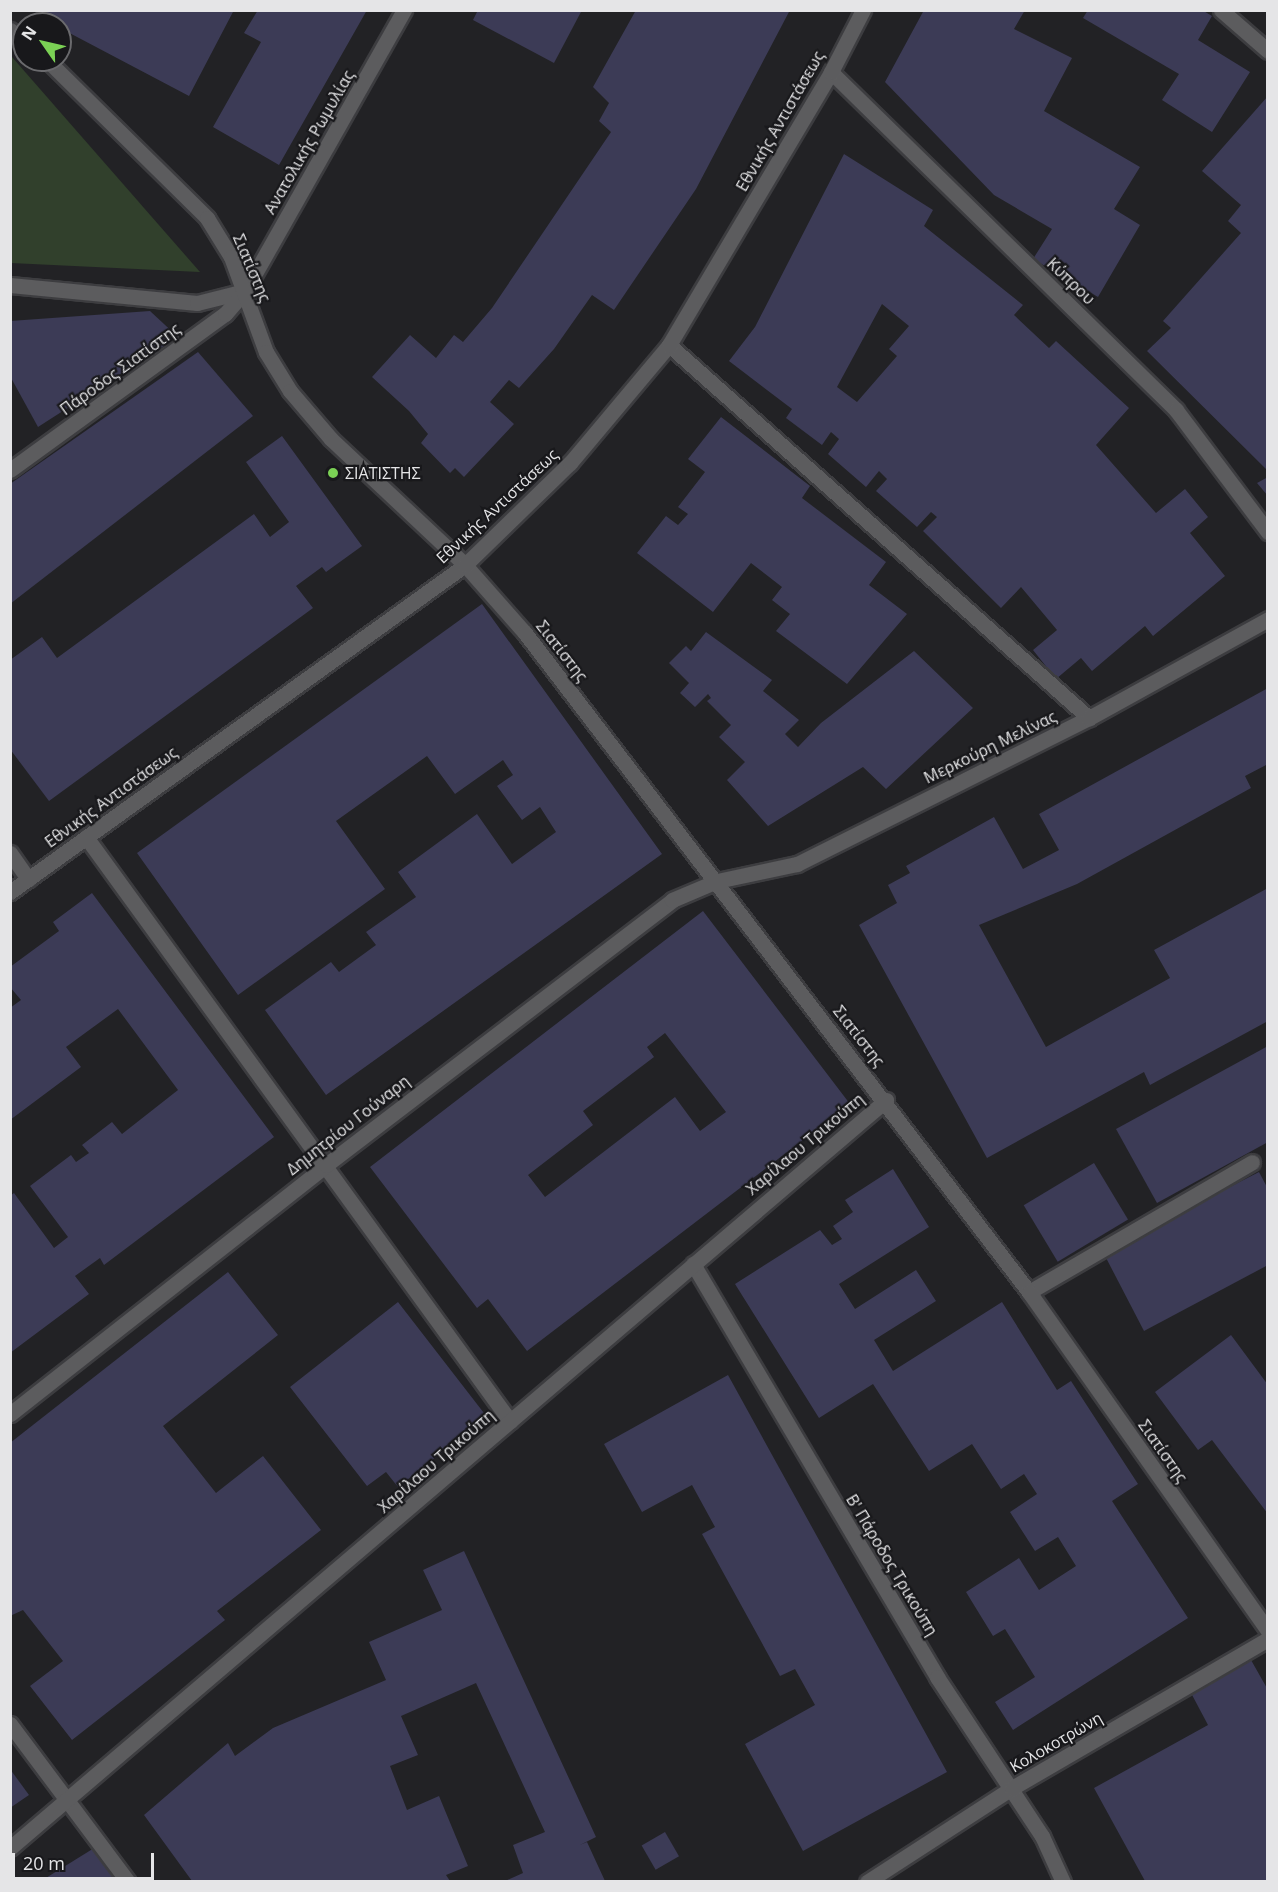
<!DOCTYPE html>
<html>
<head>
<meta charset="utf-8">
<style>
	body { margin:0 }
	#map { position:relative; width:1278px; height:1892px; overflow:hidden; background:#222225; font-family:"Open Sans",sans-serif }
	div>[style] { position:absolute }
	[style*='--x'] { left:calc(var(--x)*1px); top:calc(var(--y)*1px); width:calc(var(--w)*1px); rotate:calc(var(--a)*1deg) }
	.green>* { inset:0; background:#31402c }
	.building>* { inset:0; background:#3c3b56; transform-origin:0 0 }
	.roads { filter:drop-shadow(2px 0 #3d3d40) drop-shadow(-2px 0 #3d3d40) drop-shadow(0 2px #3d3d40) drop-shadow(0 -2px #3d3d40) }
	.pedestrian>* { height:15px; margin:-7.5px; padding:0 7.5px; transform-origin:7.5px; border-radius:7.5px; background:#5c5c5e }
	.minor>* { height:15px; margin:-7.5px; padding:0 7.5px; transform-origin:7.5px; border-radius:7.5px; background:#5c5c5e }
	.tertiary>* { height:15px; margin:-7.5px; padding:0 7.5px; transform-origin:7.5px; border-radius:7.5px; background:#5c5c5e }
	.dots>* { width:16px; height:16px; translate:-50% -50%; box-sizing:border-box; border:3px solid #18181b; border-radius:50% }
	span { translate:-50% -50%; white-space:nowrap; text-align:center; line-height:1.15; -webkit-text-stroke:4.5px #18181b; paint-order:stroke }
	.street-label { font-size:16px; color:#e5e5e7 }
	.poi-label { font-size:16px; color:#e5e5e7 }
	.left { translate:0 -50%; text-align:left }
	.frame { position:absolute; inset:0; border:12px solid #e5e5e7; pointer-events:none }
	.north { position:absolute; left:12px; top:12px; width:60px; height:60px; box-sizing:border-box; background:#18181b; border:2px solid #6a6a6d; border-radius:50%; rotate:304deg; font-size:16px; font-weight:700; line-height:24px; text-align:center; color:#e5e5e7 }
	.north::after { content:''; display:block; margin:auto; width:21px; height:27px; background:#7bd155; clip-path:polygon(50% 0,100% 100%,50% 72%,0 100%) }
	.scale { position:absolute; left:12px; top:1853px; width:142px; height:27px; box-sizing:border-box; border:3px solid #e5e5e7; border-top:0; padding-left:8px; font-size:18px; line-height:21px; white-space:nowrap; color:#e5e5e7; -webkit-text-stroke:4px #18181b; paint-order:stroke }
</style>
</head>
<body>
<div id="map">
	<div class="green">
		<i style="clip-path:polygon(12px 57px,200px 272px,11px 263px)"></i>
	</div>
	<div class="building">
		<i style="clip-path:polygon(48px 10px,234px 10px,189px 96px,60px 28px,60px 24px,44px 19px)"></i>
		<i style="clip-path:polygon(258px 10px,367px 10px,279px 165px,213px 127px,261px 42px,244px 33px)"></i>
		<i style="clip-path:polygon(478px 10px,582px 10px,554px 63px,473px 20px)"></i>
		<i style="clip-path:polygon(636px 10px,790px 10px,696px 189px,614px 310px,592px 295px,554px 349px,519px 388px,509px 380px,490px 402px,514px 424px,464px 477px,455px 468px,450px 473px,421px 443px,428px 434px,409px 411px,372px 377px,410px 335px,436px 358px,454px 335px,463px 342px,492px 308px,611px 132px,599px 121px,609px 103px,593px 87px)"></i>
		<i style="clip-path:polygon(924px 10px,1025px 10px,1014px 29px,1072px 58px,1044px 111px,1140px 167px,1114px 209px,1140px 225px,1098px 297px,1033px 259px,1052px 229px,994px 195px,885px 82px)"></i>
		<i style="clip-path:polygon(1088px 10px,1202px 10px,1212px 16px,1198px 40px,1250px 72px,1212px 132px,1162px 100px,1179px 74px,1083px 18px)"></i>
		<i style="clip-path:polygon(1268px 96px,1268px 471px,1147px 351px,1171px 328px,1163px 321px,1241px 233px,1228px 221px,1241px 205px,1202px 171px)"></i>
		<i style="clip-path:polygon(evenodd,844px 154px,933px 210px,924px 226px,1023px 305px,1014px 315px,1049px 348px,1056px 341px,1129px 408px,1096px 445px,1156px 513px,1185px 489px,1208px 517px,1190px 533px,1225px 576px,1153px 636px,1145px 626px,1092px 671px,1081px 658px,1056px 679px,1033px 650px,1057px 630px,1021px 587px,1001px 608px,923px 531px,937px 517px,931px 512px,917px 527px,876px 491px,887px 479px,879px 471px,866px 487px,828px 454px,839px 439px,831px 432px,822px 445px,786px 418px,792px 409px,729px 361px,755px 327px,844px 154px,882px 304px,909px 326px,889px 349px,897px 356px,857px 402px,837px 387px,882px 304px)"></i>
		<i style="clip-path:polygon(150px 311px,178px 337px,38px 427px,10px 376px,10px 321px)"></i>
		<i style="clip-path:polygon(198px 352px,253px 416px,10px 604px,10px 484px)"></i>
		<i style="clip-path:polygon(721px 417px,810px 486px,802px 498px,886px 562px,869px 585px,907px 614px,847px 684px,776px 631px,790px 614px,772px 600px,782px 587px,751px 563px,713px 612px,637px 553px,666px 516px,678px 525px,688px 514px,678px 507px,705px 472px,688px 459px)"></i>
		<i style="clip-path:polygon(282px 436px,362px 546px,326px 572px,322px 567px,296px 586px,313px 608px,49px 801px,10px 749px,10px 660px,42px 637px,57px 658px,254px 514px,270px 537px,289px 522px,246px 462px)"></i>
		<i style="clip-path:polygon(1268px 477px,1268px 496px,1257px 483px)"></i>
		<i style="clip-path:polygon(482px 604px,662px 854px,326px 1095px,265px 1010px,331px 962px,339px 972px,376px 945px,366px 932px,416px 897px,398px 872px,477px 814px,512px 864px,556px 832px,540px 807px,522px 820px,497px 786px,513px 775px,503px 760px,455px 794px,427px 756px,336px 821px,385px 889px,238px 995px,137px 853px)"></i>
		<i style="clip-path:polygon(706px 632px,772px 680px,763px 691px,799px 720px,785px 734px,798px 747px,821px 723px,914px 651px,973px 708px,886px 789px,863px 767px,768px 826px,727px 780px,745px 762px,719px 737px,731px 725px,707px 701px,711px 698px,708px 694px,695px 707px,680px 693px,689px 683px,669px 663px,686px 646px,691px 651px)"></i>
		<i style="clip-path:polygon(1268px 688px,1268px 764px,1245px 776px,1251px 788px,1077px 884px,979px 925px,1046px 1047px,1170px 978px,1154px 950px,1268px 888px,1268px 1021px,1150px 1085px,1144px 1072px,987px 1158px,859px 925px,897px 903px,888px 885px,910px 873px,906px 866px,994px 817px,1023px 869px,1059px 850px,1039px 814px)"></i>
		<i style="clip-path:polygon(92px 893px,274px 1137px,104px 1265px,100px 1258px,75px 1276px,89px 1294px,10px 1353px,10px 1196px,14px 1193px,54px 1248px,68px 1237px,30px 1186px,71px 1155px,76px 1162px,89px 1153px,82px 1145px,112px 1122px,122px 1134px,178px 1090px,118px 1009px,66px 1047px,81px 1067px,10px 1120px,10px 1008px,21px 1000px,10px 987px,10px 967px,59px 931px,53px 922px)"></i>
		<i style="clip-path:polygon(evenodd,703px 911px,850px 1104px,527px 1351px,488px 1299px,477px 1308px,370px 1167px,703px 911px,665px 1033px,726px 1112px,700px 1131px,675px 1097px,545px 1197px,528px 1175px,593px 1125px,583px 1111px,654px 1057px,647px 1047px,665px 1033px)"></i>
		<i style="clip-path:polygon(1268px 1046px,1268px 1142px,1157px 1203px,1116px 1129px)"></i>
		<i style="left:1094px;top:1163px;width:66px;height:82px;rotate:59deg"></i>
		<i style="clip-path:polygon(893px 1169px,929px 1227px,839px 1284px,855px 1309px,916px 1270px,936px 1301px,874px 1340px,893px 1371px,1002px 1302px,1057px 1390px,1071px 1381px,1138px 1484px,1112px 1501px,1188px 1618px,1013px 1730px,995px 1702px,1035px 1677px,1005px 1629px,993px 1636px,966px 1592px,1019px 1558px,1039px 1590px,1076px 1566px,1058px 1537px,1035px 1551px,1010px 1512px,1037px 1494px,1024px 1474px,1001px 1489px,972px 1444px,929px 1471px,873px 1384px,819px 1418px,735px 1284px,820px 1230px,832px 1245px,842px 1239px,833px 1226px,853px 1212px,845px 1200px)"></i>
		<i style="clip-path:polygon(1259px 1172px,1268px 1189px,1268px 1265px,1144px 1331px,1103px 1252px)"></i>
		<i style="clip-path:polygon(228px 1272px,278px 1335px,163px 1426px,216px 1493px,263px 1456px,321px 1530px,217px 1611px,225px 1620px,72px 1740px,30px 1686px,63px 1661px,23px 1610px,10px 1616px,10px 1443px)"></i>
		<i style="clip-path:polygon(398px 1302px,487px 1417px,398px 1487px,386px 1472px,367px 1486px,290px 1387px)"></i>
		<i style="clip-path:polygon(1231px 1335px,1268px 1385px,1268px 1514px,1212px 1440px,1198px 1450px,1155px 1392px)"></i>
		<i style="clip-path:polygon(728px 1375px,947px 1772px,803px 1851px,745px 1744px,815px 1705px,795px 1669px,780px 1676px,702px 1534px,715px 1527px,692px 1485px,642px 1512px,604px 1444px)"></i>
		<i style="clip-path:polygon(464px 1551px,596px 1837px,580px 1845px,587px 1842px,605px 1881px,505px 1881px,523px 1873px,513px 1845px,545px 1832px,476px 1683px,401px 1716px,418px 1755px,390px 1766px,407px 1810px,439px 1796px,468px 1866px,446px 1875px,450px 1881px,192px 1881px,144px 1815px,228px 1743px,235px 1756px,273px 1728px,386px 1680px,369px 1642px,442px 1610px,423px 1570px)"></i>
		<i style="clip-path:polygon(1251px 1660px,1268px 1690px,1268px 1881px,1145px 1881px,1094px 1788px,1208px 1725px,1191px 1693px)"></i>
		<i style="clip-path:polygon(10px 1769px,29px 1795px,10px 1808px)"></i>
		<i style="left:665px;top:1832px;width:28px;height:27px;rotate:60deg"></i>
		<i style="clip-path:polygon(99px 1845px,122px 1881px,41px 1881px)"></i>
	</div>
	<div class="roads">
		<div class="pedestrian">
			<i style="--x:669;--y:345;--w:562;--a:41.61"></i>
		</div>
		<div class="minor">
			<i style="--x:1221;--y:10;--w:62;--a:41.1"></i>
			<i style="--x:831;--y:72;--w:483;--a:44.4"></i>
			<i style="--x:1176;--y:410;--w:153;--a:53"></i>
			<i style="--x:10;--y:285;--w:188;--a:5.5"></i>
			<i style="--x:197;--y:303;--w:49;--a:-14"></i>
			<i style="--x:10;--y:470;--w:266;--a:-36"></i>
			<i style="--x:225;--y:314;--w:30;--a:-49"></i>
			<i style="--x:245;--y:291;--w:323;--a:-60.5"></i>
			<i style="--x:86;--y:837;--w:722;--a:54.02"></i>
			<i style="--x:10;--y:853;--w:32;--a:55"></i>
			<i style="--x:693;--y:1264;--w:480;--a:59.4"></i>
			<i style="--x:937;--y:1677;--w:191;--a:56.6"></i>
			<i style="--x:1042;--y:1836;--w:51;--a:65.5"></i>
			<i style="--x:1029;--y:1292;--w:258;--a:-30.2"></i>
			<i style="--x:10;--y:1414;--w:402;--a:-38.2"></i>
			<i style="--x:326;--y:1165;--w:436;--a:-37.4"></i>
			<i style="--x:672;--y:900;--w:49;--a:-22.9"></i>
			<i style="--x:717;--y:881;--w:82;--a:-12"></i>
			<i style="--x:797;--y:864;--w:326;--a:-26.6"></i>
			<i style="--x:1089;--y:718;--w:205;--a:-28.9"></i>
			<i style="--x:10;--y:1724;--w:197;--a:53.2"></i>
			<i style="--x:10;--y:1848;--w:1152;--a:-40.49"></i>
			<i style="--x:867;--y:1882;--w:173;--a:-33"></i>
			<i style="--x:1012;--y:1788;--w:296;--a:-30.2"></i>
		</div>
		<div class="tertiary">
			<i style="--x:10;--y:30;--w:18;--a:38"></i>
			<i style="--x:47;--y:60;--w:225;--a:44.6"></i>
			<i style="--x:207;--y:218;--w:46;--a:58.4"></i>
			<i style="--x:231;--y:257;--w:101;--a:69.8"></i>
			<i style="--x:266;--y:352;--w:46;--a:58.4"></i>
			<i style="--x:290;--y:391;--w:63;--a:49.5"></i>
			<i style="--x:331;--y:439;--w:184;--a:43.2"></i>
			<i style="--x:465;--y:565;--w:91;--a:48.6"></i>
			<i style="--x:525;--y:633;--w:830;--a:52.59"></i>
			<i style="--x:1029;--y:1292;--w:415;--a:54.8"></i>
			<i style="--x:10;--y:892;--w:560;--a:-35.7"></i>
			<i style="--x:465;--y:565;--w:146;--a:-44.2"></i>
			<i style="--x:570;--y:463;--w:154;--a:-50"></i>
			<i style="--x:669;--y:345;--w:317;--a:-59.3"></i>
			<i style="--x:831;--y:72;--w:70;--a:-62.7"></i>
		</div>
	</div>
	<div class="dots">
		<i style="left:333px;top:473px;background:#7bd155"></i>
	</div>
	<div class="street-label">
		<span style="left:780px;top:121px;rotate:-60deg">Εθνικής Αντιστάσεως</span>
		<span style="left:309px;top:142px;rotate:-60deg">Ανατολικής Ρωμυλίας</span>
		<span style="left:252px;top:268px;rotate:67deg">Σιατίστης</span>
		<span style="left:1071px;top:281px;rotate:44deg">Κύπρου</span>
		<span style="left:120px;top:369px;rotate:-36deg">Πάροδος Σιατίστης</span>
		<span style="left:497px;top:506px;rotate:-43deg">Εθνικής Αντιστάσεως</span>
		<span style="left:562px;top:651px;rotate:52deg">Σιατίστης</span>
		<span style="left:990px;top:747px;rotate:-26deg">Μερκούρη Μελίνας</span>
		<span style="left:111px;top:797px;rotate:-36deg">Εθνικής Αντιστάσεως</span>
		<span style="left:859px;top:1036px;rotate:52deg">Σιατίστης</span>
		<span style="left:348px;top:1125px;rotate:-38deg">Δημητρίου Γούναρη</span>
		<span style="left:805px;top:1144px;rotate:-40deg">Χαρίλαου Τρικούπη</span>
		<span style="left:1163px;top:1451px;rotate:55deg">Σιατίστης</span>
		<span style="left:436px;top:1461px;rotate:-41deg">Χαρίλαου Τρικούπη</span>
		<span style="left:892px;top:1565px;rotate:59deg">Β' Πάροδος Τρικούπη</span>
		<span style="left:1056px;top:1742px;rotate:-30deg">Κολοκοτρώνη</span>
	</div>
	<div class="poi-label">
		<span class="left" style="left:345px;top:473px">ΣΙΑΤΙΣΤΗΣ</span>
	</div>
	<div class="frame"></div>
	<div class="north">N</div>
	<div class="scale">20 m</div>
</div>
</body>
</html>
